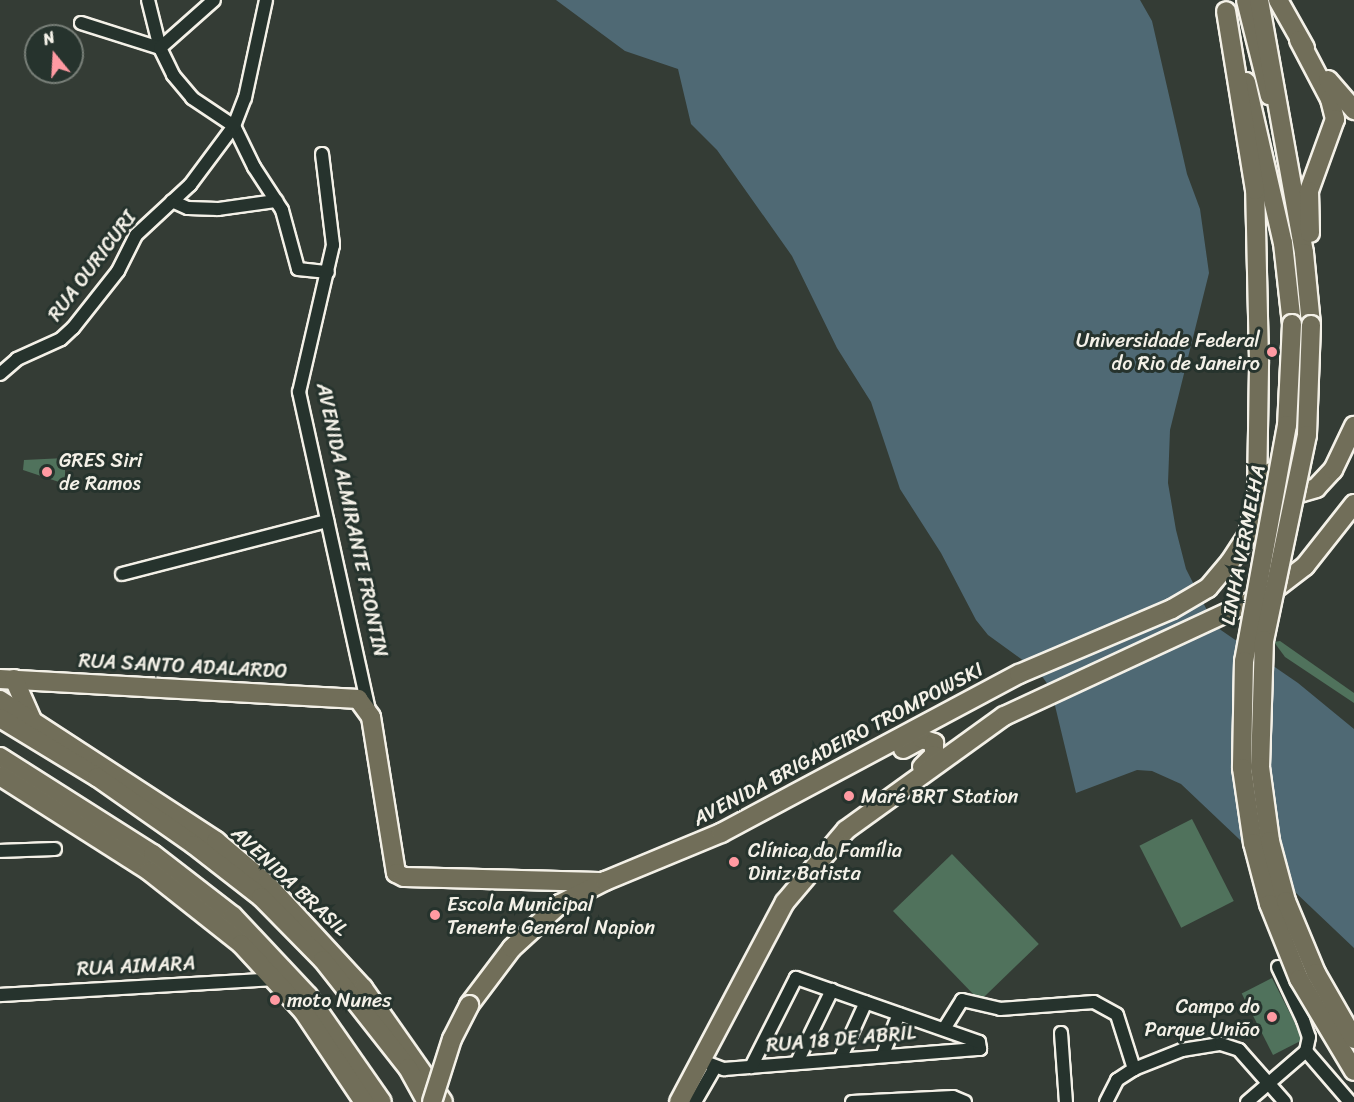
<!DOCTYPE html>
<html>
<head>
<meta charset="utf-8">
<style>
	body { margin:0 }
	#map { position:relative; width:1354px; height:1102px; overflow:hidden; background:#343c35; font-family:Sriracha,sans-serif }
	div>[style] { position:absolute }
	[style*='--x'] { left:calc(var(--x)*1px); top:calc(var(--y)*1px); width:calc(var(--w)*1px); rotate:calc(var(--a)*1deg) }
	.green>* { inset:0; background:#50725c; transform-origin:0 0 }
	.water>* { inset:0; background:#4f6974 }
	.roads { filter:drop-shadow(2px 0 #f4f1e8) drop-shadow(-2px 0 #f4f1e8) drop-shadow(0 2px #f4f1e8) drop-shadow(0 -2px #f4f1e8) }
	.minor>* { height:12px; margin:-6px; padding:0 6px; transform-origin:6px; border-radius:6px; background:#26332d }
	.major>* { height:15px; margin:-7.5px; padding:0 7.5px; transform-origin:7.5px; border-radius:7.5px; background:#716e59 }
	.highway>* { height:18px; margin:-9px; padding:0 9px; transform-origin:9px; border-radius:9px; background:#716e59 }
	.bridges { filter:drop-shadow(2px 0 #f4f1e8) drop-shadow(-2px 0 #f4f1e8) drop-shadow(0 2px #f4f1e8) drop-shadow(0 -2px #f4f1e8) }
	.highway-bridge>* { height:18px; margin:-9px; padding:0 9px; transform-origin:9px; border-radius:9px; background:#716e59 }
	.dots>* { width:16px; height:16px; translate:-50% -50%; box-sizing:border-box; border:3px solid #26332d; border-radius:50% }
	span { translate:-50% -50%; white-space:nowrap; text-align:center; line-height:1.15; -webkit-text-stroke:6px #26332d; paint-order:stroke }
	.street-label { font-size:20px; color:#f4f1e8 }
	.poi-label { font-size:20px; color:#f4f1e8 }
	.right { translate:-100% -50%; text-align:right }
	.left { translate:0 -50%; text-align:left }
	.north { position:absolute; left:24px; top:24px; width:60px; height:60px; box-sizing:border-box; background:#26332d; border:2px solid #787f78; border-radius:50%; rotate:342deg; font-size:16px; font-weight:700; line-height:24px; text-align:center; color:#f4f1e8 }
	.north::after { content:''; display:block; margin:auto; width:21px; height:27px; background:#ff9aa2; clip-path:polygon(50% 0,100% 100%,50% 72%,0 100%) }
</style>
</head>
<body>
<div id="map">
	<div class="green">
		<i style="clip-path:polygon(65px 458px,65px 484px,23px 470px,24px 460px)"></i>
		<i style="clip-path:polygon(1280px 641px,1354px 693px,1354px 703px,1285px 657px,1274px 642px)"></i>
		<i style="left:1192px;top:819px;width:92px;height:59px;rotate:63deg"></i>
		<i style="left:952px;top:854px;width:125px;height:82px;rotate:46deg"></i>
		<i style="left:1272px;top:978px;width:69px;height:34px;rotate:63deg"></i>
	</div>
	<div class="water">
		<i style="clip-path:polygon(556px 0,1140px 0,1152px 21px,1187px 174px,1200px 209px,1209px 273px,1170px 430px,1168px 483px,1176px 530px,1186px 569px,1215px 626px,1298px 683px,1354px 729px,1354px 948px,1181px 784px,1152px 771px,1137px 770px,1076px 793px,1051px 689px,1039px 672px,988px 635px,976px 620px,941px 553px,900px 489px,871px 402px,837px 348px,792px 256px,717px 150px,691px 124px,678px 69px,625px 51px)"></i>
	</div>
	<div class="roads">
		<div class="minor">
			<i style="--x:148;--y:0;--w:49;--a:76"></i>
			<i style="--x:160;--y:48;--w:30;--a:64"></i>
			<i style="--x:173;--y:75;--w:30;--a:50"></i>
			<i style="--x:192;--y:98;--w:50;--a:33.7"></i>
			<i style="--x:234;--y:126;--w:46;--a:64"></i>
			<i style="--x:254;--y:167;--w:51;--a:56.9"></i>
			<i style="--x:282;--y:210;--w:61;--a:74.8"></i>
			<i style="--x:298;--y:269;--w:30;--a:6"></i>
			<i style="--x:81;--y:23;--w:83;--a:17.6"></i>
			<i style="--x:160;--y:48;--w:72;--a:-41.6"></i>
			<i style="--x:322;--y:154;--w:92;--a:83.1"></i>
			<i style="--x:333;--y:245;--w:151;--a:103"></i>
			<i style="--x:299;--y:392;--w:326;--a:77.6"></i>
			<i style="--x:172;--y:201;--w:17;--a:24"></i>
			<i style="--x:188;--y:208;--w:30;--a:2"></i>
			<i style="--x:218;--y:209;--w:59;--a:-7.9"></i>
			<i style="--x:0;--y:374;--w:23;--a:-41"></i>
			<i style="--x:17;--y:359;--w:48;--a:-24.4"></i>
			<i style="--x:61;--y:339;--w:16;--a:-43"></i>
			<i style="--x:73;--y:328;--w:73;--a:-51.7"></i>
			<i style="--x:118;--y:271;--w:40;--a:-63.4"></i>
			<i style="--x:136;--y:235;--w:74;--a:-42.8"></i>
			<i style="--x:190;--y:185;--w:74;--a:-53.3"></i>
			<i style="--x:234;--y:126;--w:30;--a:-69"></i>
			<i style="--x:245;--y:98;--w:100;--a:-77.9"></i>
			<i style="--x:122;--y:574;--w:212;--a:-14.5"></i>
			<i style="--x:0;--y:851;--w:55;--a:-2.1"></i>
			<i style="--x:1278;--y:967;--w:59;--a:64.7"></i>
			<i style="--x:1303;--y:1020;--w:18;--a:71"></i>
			<i style="--x:1309;--y:1037;--w:14;--a:102"></i>
			<i style="--x:0;--y:995;--w:274;--a:-3.3"></i>
			<i style="--x:944;--y:1029;--w:34;--a:-58"></i>
			<i style="--x:962;--y:1000;--w:39;--a:13"></i>
			<i style="--x:1000;--y:1009;--w:94;--a:-4.3"></i>
			<i style="--x:1094;--y:1002;--w:26;--a:29"></i>
			<i style="--x:1117;--y:1015;--w:57;--a:72.5"></i>
			<i style="--x:1061;--y:1033;--w:69;--a:85.9"></i>
			<i style="--x:1306;--y:1051;--w:67;--a:49.2"></i>
			<i style="--x:883;--y:1054;--w:43;--a:-68.2"></i>
			<i style="--x:841;--y:1057;--w:60;--a:-65.6"></i>
			<i style="--x:700;--y:1060;--w:26;--a:21"></i>
			<i style="--x:724;--y:1069;--w:257;--a:-4.5"></i>
			<i style="--x:980;--y:1049;--w:7;--a:-98"></i>
			<i style="--x:979;--y:1042;--w:194;--a:-160.7"></i>
			<i style="--x:796;--y:978;--w:100;--a:116.8"></i>
			<i style="--x:798;--y:1060;--w:78;--a:-64.1"></i>
			<i style="--x:695;--y:1102;--w:39;--a:-60"></i>
			<i style="--x:852;--y:1102;--w:101;--a:-2.8"></i>
			<i style="--x:953;--y:1097;--w:13;--a:23"></i>
			<i style="--x:1106;--y:1102;--w:25;--a:-63"></i>
			<i style="--x:1117;--y:1080;--w:20;--a:-33"></i>
			<i style="--x:1134;--y:1069;--w:52;--a:-21.6"></i>
			<i style="--x:1182;--y:1050;--w:39;--a:-9"></i>
			<i style="--x:1221;--y:1044;--w:19;--a:18"></i>
			<i style="--x:1239;--y:1050;--w:69;--a:48.5"></i>
			<i style="--x:1247;--y:1102;--w:78;--a:-40.8"></i>
		</div>
		<div class="major">
			<i style="--x:1244;--y:0;--w:99;--a:76"></i>
		</div>
		<div class="highway">
			<i style="--x:1259;--y:0;--w:257;--a:79.9"></i>
			<i style="--x:1304;--y:253;--w:72;--a:84.4"></i>
			<i style="--x:1278;--y:0;--w:55;--a:60.6"></i>
			<i style="--x:1299;--y:40;--w:67;--a:62.3"></i>
			<i style="--x:1330;--y:99;--w:21;--a:76"></i>
			<i style="--x:1335;--y:119;--w:77;--a:109.9"></i>
			<i style="--x:1309;--y:191;--w:42;--a:88.6"></i>
			<i style="--x:1328;--y:80;--w:40;--a:49"></i>
			<i style="--x:1246;--y:82;--w:165;--a:77.1"></i>
			<i style="--x:1283;--y:243;--w:81;--a:83.7"></i>
			<i style="--x:1271;--y:472;--w:24;--a:54"></i>
			<i style="--x:1285;--y:491;--w:14;--a:8"></i>
			<i style="--x:1299;--y:493;--w:18;--a:-16"></i>
			<i style="--x:1316;--y:488;--w:25;--a:-47"></i>
			<i style="--x:1333;--y:470;--w:49;--a:-64.5"></i>
			<i style="--x:0;--y:679;--w:359;--a:3.2"></i>
			<i style="--x:358;--y:699;--w:22;--a:54"></i>
			<i style="--x:371;--y:717;--w:158;--a:80.9"></i>
			<i style="--x:396;--y:873;--w:9;--a:27"></i>
			<i style="--x:404;--y:877;--w:196;--a:1.5"></i>
			<i style="--x:14;--y:679;--w:45;--a:66.3"></i>
			<i style="--x:0;--y:700;--w:258;--a:33.1"></i>
			<i style="--x:216;--y:841;--w:67;--a:40.1"></i>
			<i style="--x:267;--y:884;--w:142;--a:47.3"></i>
			<i style="--x:363;--y:988;--w:139;--a:54.9"></i>
			<i style="--x:0;--y:718;--w:114;--a:31.3"></i>
			<i style="--x:97;--y:777;--w:118;--a:35"></i>
			<i style="--x:194;--y:845;--w:85;--a:37.8"></i>
			<i style="--x:261;--y:897;--w:88;--a:45.5"></i>
			<i style="--x:323;--y:960;--w:137;--a:51.8"></i>
			<i style="--x:408;--y:1068;--w:39;--a:61"></i>
			<i style="--x:903;--y:749;--w:21;--a:-28"></i>
			<i style="--x:922;--y:739;--w:13;--a:18"></i>
			<i style="--x:934;--y:743;--w:12;--a:90"></i>
			<i style="--x:934;--y:755;--w:17;--a:135"></i>
			<i style="--x:0;--y:757;--w:181;--a:32.4"></i>
			<i style="--x:153;--y:854;--w:101;--a:37.8"></i>
			<i style="--x:233;--y:916;--w:110;--a:46.8"></i>
			<i style="--x:308;--y:996;--w:129;--a:55.1"></i>
			<i style="--x:0;--y:776;--w:177;--a:32.5"></i>
			<i style="--x:149;--y:871;--w:117;--a:38.4"></i>
			<i style="--x:241;--y:944;--w:91;--a:47.2"></i>
			<i style="--x:303;--y:1011;--w:110;--a:56.2"></i>
			<i style="--x:469;--y:1005;--w:71;--a:-53"></i>
			<i style="--x:512;--y:948;--w:65;--a:-42.5"></i>
			<i style="--x:560;--y:904;--w:51;--a:-27.1"></i>
			<i style="--x:605;--y:881;--w:126;--a:-22.5"></i>
			<i style="--x:721;--y:833;--w:338;--a:-28.1"></i>
			<i style="--x:1019;--y:674;--w:166;--a:-23"></i>
			<i style="--x:1172;--y:609;--w:42;--a:-30.3"></i>
			<i style="--x:1208;--y:588;--w:34;--a:-50"></i>
			<i style="--x:1230;--y:562;--w:33;--a:-57"></i>
			<i style="--x:1248;--y:534;--w:41;--a:-77.3"></i>
			<i style="--x:1257;--y:494;--w:134;--a:-89.1"></i>
			<i style="--x:1259;--y:360;--w:170;--a:-91.3"></i>
			<i style="--x:1255;--y:190;--w:181;--a:-99.2"></i>
			<i style="--x:679;--y:1102;--w:226;--a:-62.1"></i>
			<i style="--x:785;--y:902;--w:94;--a:-49.7"></i>
			<i style="--x:846;--y:830;--w:195;--a:-35.8"></i>
			<i style="--x:1004;--y:716;--w:294;--a:-24.9"></i>
			<i style="--x:1271;--y:592;--w:43;--a:-37.4"></i>
			<i style="--x:1305;--y:566;--w:79;--a:-51.7"></i>
		</div>
	</div>
	<div class="bridges">
		<div class="highway-bridge">
			<i style="--x:1292;--y:324;--w:101;--a:92.8"></i>
			<i style="--x:1287;--y:425;--w:240;--a:100.3"></i>
			<i style="--x:1244;--y:661;--w:107;--a:91.1"></i>
			<i style="--x:1242;--y:768;--w:76;--a:81.7"></i>
			<i style="--x:1253;--y:843;--w:63;--a:75.3"></i>
			<i style="--x:1269;--y:904;--w:81;--a:68.2"></i>
			<i style="--x:1299;--y:979;--w:107;--a:59.1"></i>
			<i style="--x:1311;--y:325;--w:110;--a:92.1"></i>
			<i style="--x:1307;--y:435;--w:209;--a:101.8"></i>
			<i style="--x:1264;--y:640;--w:127;--a:91.8"></i>
			<i style="--x:1260;--y:767;--w:75;--a:82.3"></i>
			<i style="--x:1270;--y:841;--w:62;--a:75.1"></i>
			<i style="--x:1286;--y:901;--w:78;--a:67.4"></i>
			<i style="--x:1316;--y:973;--w:76;--a:60.1"></i>
			<i style="--x:432;--y:1102;--w:66;--a:-72.4"></i>
			<i style="--x:452;--y:1039;--w:38;--a:-63"></i>
		</div>
	</div>
	<div class="dots">
		<i style="left:1272px;top:352px;background:#ff9aa2"></i>
		<i style="left:47px;top:472px;background:#ff9aa2"></i>
		<i style="left:849px;top:796px;background:#ff9aa2"></i>
		<i style="left:734px;top:862px;background:#ff9aa2"></i>
		<i style="left:435px;top:915px;background:#ff9aa2"></i>
		<i style="left:275px;top:1000px;background:#ff9aa2"></i>
		<i style="left:1272px;top:1017px;background:#ff9aa2"></i>
	</div>
	<div class="street-label">
		<span style="left:92px;top:266px;rotate:-53deg">RUA OURICURI</span>
		<span style="left:352px;top:520px;rotate:78deg">AVENIDA ALMIRANTE FRONTIN</span>
		<span style="left:1243px;top:545px;rotate:-79deg">LINHA VERMELHA</span>
		<span style="left:183px;top:666px;rotate:3deg">RUA SANTO ADALARDO</span>
		<span style="left:838px;top:744px;rotate:-28deg">AVENIDA BRIGADEIRO TROMPOWSKI</span>
		<span style="left:290px;top:881px;rotate:43deg">AVENIDA BRASIL</span>
		<span style="left:136px;top:966px;rotate:-3deg">RUA AIMARA</span>
		<span style="left:841px;top:1039px;rotate:-5deg">RUA 18 DE ABRIL</span>
	</div>
	<div class="poi-label">
		<span class="right" style="left:1260px;top:352px">Universidade Federal<br>do Rio de Janeiro</span>
		<span class="left" style="left:59px;top:472px">GRES Siri<br>de Ramos</span>
		<span class="left" style="left:861px;top:796px">Maré BRT Station</span>
		<span class="left" style="left:748px;top:862px">Clínica da Família<br>Diniz Batista</span>
		<span class="left" style="left:447px;top:916px">Escola Municipal<br>Tenente General Napion</span>
		<span class="left" style="left:287px;top:1000px">moto Nunes</span>
		<span class="right" style="left:1260px;top:1018px">Campo do<br>Parque União</span>
	</div>
	<div class="north">N</div>
</div>
</body>
</html>
